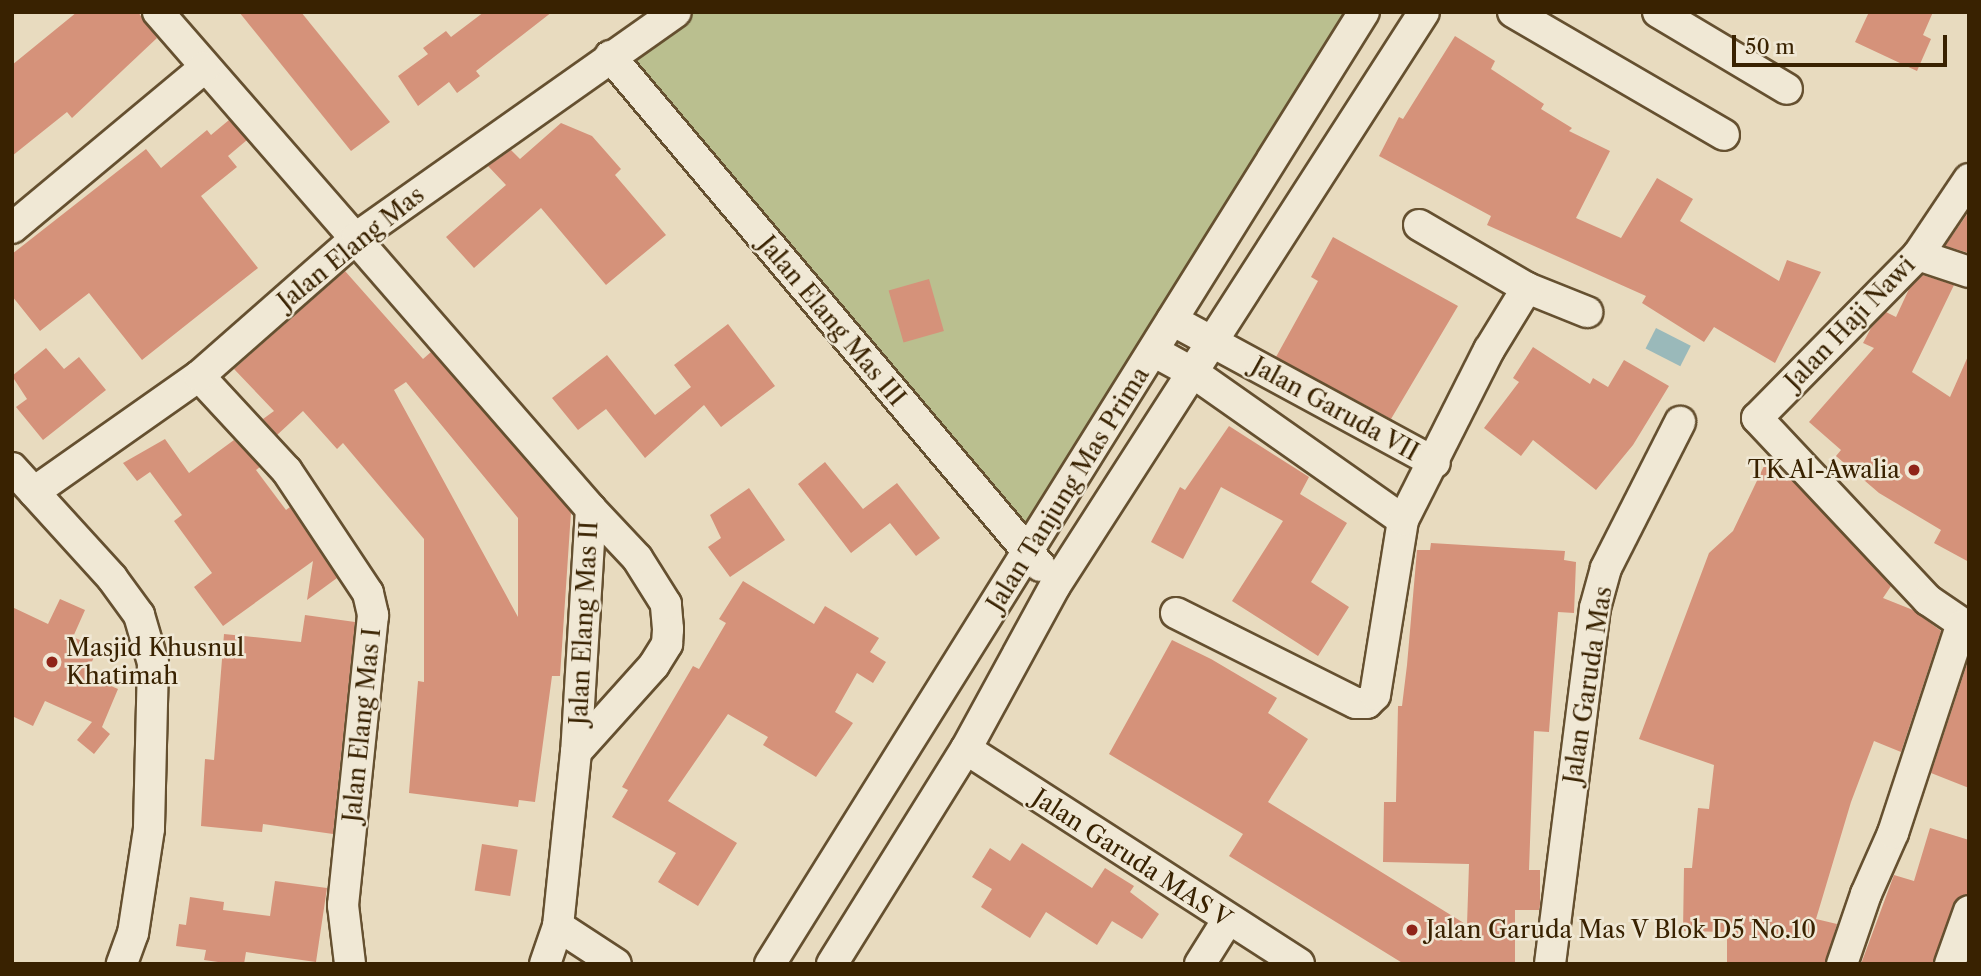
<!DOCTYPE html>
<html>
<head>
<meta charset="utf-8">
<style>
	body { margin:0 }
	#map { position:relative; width:1981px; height:976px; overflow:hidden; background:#e8dbbf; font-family:"Libre Caslon Text",serif }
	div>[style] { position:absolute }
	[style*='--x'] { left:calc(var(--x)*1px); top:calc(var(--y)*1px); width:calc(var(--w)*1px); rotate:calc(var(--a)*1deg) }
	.green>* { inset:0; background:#babf8f }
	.water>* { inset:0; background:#9ab9ba; transform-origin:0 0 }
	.building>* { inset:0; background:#d5927a; transform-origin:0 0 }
	.roads { filter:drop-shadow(2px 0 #655030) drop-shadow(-2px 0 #655030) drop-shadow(0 2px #655030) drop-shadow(0 -2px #655030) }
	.minor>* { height:30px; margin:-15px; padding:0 15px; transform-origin:15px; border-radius:15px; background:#f0e8d5 }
	.dots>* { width:19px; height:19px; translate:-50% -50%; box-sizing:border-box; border:4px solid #f0e8d5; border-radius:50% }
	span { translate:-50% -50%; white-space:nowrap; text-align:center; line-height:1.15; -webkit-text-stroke:5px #f0e8d5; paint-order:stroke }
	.street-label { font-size:24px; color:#392201 }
	.poi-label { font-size:24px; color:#392201 }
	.right { translate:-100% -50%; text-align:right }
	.left { translate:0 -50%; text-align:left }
	.frame { position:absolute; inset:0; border:14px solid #392201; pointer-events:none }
	.scale { position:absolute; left:1732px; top:35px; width:215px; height:32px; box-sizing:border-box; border:4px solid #392201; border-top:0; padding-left:9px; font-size:21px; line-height:24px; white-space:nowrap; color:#392201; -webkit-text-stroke:5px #f0e8d5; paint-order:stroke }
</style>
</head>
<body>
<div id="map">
	<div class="green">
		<i style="clip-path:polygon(686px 12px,1351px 12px,1028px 534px,630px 55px)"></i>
	</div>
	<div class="water">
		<i style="left:1656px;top:328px;width:39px;height:23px;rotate:27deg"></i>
	</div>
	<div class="building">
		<i style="clip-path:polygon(77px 12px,138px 12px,157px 38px,72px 118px,67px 112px,12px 156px,12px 65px)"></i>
		<i style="clip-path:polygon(239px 12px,301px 12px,390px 122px,351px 151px)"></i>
		<i style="clip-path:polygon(484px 12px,552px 12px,476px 71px,480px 76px,457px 93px,449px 82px,418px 106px,398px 76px,428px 54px,423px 48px,446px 31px,451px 37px)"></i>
		<i style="clip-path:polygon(1869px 12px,1933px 12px,1923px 35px,1931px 39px,1917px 71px,1855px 42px)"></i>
		<i style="clip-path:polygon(1455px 36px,1495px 61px,1491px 69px,1544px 104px,1541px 109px,1572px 128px,1569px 131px,1610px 151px,1576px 218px,1621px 238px,1657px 178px,1693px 199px,1680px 221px,1779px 281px,1787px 260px,1821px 272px,1775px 363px,1714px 327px,1704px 342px,1642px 303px,1646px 296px,1487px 225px,1491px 216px,1379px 156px,1399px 117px,1403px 119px)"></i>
		<i style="clip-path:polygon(229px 120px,247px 140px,228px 156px,237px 167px,201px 196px,258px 268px,142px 360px,89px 293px,40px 331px,12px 296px,12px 254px,146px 149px,161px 168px,207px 130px,211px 135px)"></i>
		<i style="clip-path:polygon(561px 123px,592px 136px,621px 169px,615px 175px,666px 235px,606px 285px,541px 208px,474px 268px,446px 237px,506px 185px,488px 166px,511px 150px,520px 159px)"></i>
		<i style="clip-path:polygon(1968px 213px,1969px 213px,1969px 253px,1945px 246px)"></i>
		<i style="clip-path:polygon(1333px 237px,1458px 306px,1391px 419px,1276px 357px,1318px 281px,1311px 277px)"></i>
		<i style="clip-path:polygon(evenodd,345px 271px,423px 359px,431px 352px,571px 512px,560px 676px,552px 676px,535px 802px,519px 800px,518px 807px,409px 793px,418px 681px,424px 682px,424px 539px,343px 443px,337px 449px,303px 411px,277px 435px,263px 419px,274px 411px,234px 369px,345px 271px,406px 382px,518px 518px,518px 617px,394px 390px,406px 382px)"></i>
		<i style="clip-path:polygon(1923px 275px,1954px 285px,1912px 372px,1950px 397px,1969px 354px,1969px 562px,1934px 543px,1941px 530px,1879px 493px,1836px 456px,1841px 450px,1809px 422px,1874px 348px,1863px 343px,1871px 328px,1886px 312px,1896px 317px,1909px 289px)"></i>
		<i style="left:929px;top:279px;width:54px;height:42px;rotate:74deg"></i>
		<i style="clip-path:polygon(728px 324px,775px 386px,721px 427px,704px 405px,645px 458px,606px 409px,578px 430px,552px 398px,607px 355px,655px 415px,691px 387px,674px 365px)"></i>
		<i style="clip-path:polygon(1533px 347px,1590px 384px,1593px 378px,1608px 387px,1624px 360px,1669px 386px,1633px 445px,1596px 490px,1533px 440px,1521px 456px,1484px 428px,1519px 382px,1513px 378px)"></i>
		<i style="clip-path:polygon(46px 348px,64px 369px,79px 357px,106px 390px,43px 440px,16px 407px,27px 399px,12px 376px)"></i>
		<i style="clip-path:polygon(1229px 426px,1309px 477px,1300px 494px,1347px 523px,1311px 582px,1349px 607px,1318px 656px,1232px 601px,1283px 521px,1221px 487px,1183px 559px,1151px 542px,1180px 487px,1185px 490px)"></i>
		<i style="clip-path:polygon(165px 439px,189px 473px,234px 440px,260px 467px,256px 470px,286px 510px,290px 507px,337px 578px,307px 600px,313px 561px,223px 626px,194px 587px,212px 573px,174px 521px,182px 515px,150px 472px,137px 481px,123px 463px)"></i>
		<i style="clip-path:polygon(825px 462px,863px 509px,897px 483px,940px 538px,916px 556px,890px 523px,851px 553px,798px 484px)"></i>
		<i style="clip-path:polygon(1764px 466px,1790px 478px,1891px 586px,1883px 598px,1913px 610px,1941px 631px,1901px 752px,1874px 741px,1851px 802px,1816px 919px,1837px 924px,1825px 964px,1727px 964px,1727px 932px,1683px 931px,1684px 868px,1692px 868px,1698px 808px,1709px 809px,1714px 765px,1639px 739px,1709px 553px,1733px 531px)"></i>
		<i style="clip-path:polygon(749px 488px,785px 540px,730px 577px,708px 547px,721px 538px,710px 515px)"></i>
		<i style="clip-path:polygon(1431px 543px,1565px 551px,1564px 560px,1576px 562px,1574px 613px,1558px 612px,1549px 732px,1534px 731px,1529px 870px,1540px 870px,1540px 905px,1539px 910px,1515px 910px,1515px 964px,1404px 964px,1229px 856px,1243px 834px,1109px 754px,1172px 640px,1211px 659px,1277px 698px,1268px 713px,1308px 739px,1268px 802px,1467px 925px,1469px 864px,1383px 862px,1384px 802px,1396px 802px,1398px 706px,1402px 706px,1407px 665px,1417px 550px,1430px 550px)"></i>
		<i style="clip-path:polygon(743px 581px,814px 624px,825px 606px,879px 638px,870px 652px,886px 662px,873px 683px,857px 673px,835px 712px,853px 723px,816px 777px,763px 745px,768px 737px,728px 714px,668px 801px,737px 843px,698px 906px,658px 882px,676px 853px,612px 817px,628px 790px,622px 787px,693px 666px,699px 669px,726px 623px,719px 619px)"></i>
		<i style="clip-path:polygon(60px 599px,85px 610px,73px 637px,98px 648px,86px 675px,118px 689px,102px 727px,110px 734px,94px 754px,77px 740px,92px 722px,45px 701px,33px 726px,12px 716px,12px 607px,48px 624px)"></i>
		<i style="clip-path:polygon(305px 615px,355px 622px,333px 834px,263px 824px,262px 832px,201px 826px,205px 759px,214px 760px,224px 634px,301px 642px)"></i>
		<i style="clip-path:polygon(1969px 658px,1969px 788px,1931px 773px)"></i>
		<i style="clip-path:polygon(1930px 828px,1969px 840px,1969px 894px,1953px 905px,1933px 964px,1861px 964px,1894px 875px,1914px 881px)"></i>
		<i style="clip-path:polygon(1022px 843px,1092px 888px,1105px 868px,1134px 886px,1130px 892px,1159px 914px,1142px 939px,1112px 921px,1097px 945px,1046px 912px,1030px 938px,981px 907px,992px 889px,972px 877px,990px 848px,1010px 861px)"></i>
		<i style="left:482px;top:844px;width:36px;height:47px;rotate:9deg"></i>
		<i style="clip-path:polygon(275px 881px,327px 888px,316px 962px,246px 952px,244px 964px,232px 964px,204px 960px,206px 950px,176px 946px,179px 924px,186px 925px,190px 897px,224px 902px,223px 910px,270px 916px)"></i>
	</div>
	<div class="roads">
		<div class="minor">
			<i style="--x:158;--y:12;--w:659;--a:48.94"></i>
			<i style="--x:591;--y:509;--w:243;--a:93.5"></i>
			<i style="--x:576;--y:752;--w:175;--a:95.9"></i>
			<i style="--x:558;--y:926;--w:40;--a:108.9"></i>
			<i style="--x:1513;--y:12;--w:244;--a:30.2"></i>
			<i style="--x:1658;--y:12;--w:150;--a:30.8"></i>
			<i style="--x:610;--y:56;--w:667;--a:49.86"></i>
			<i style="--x:1969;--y:179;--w:92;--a:123.9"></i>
			<i style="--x:1918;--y:255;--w:229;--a:134.6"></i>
			<i style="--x:1757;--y:418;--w:250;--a:46.8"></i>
			<i style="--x:1928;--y:600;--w:50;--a:34.3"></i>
			<i style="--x:12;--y:228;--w:251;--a:-39.8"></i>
			<i style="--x:1918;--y:255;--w:54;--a:18.4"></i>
			<i style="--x:1527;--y:288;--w:65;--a:21.8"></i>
			<i style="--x:1172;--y:320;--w:299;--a:28.5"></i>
			<i style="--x:1155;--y:352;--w:46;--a:28.8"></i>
			<i style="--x:1195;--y:374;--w:254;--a:35.1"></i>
			<i style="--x:199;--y:376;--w:129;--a:47.2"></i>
			<i style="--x:287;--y:471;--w:146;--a:56.4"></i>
			<i style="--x:368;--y:593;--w:23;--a:77"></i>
			<i style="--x:373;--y:615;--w:292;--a:95.9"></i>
			<i style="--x:343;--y:905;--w:59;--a:83.2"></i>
			<i style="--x:12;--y:468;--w:149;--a:47.7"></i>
			<i style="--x:112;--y:578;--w:46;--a:53.9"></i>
			<i style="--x:139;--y:615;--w:50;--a:73.7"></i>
			<i style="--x:153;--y:663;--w:166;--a:91.4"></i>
			<i style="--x:149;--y:829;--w:105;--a:98.7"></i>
			<i style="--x:133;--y:933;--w:33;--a:110"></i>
			<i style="--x:34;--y:492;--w:202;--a:-35.1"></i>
			<i style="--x:199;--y:376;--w:210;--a:-41.3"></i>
			<i style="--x:357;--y:237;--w:390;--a:-35.2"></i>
			<i style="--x:1176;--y:613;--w:201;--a:26.6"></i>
			<i style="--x:1356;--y:703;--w:11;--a:0"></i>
			<i style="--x:1367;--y:703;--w:11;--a:-45"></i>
			<i style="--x:1375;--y:695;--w:177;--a:-80.9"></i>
			<i style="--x:1403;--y:520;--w:191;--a:-63.2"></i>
			<i style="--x:1489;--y:350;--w:73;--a:-58.5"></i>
			<i style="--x:1527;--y:288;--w:125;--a:-149.7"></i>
			<i style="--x:966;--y:749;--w:396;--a:32.8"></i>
			<i style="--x:576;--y:752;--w:117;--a:-48.1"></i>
			<i style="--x:654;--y:665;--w:25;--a:-58"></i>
			<i style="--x:667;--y:644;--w:15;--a:-86"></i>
			<i style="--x:668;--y:629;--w:25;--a:-95"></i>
			<i style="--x:666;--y:604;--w:54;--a:-122.2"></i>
			<i style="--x:637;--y:558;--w:67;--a:-133.2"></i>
			<i style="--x:558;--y:926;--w:69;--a:33.2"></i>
			<i style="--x:770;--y:964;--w:1122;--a:-58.04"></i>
			<i style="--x:832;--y:964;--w:253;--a:-58.1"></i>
			<i style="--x:966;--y:749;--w:186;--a:-61.4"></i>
			<i style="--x:1055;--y:586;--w:682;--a:-57.26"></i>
			<i style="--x:1200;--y:964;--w:51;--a:-57.9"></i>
			<i style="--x:1550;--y:964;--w:359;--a:-82.8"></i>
			<i style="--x:1595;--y:608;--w:41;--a:-74.6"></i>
			<i style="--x:1606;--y:568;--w:164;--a:-63.1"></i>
			<i style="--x:1842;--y:964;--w:74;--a:-71.1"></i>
			<i style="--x:1866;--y:894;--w:67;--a:-66.1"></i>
			<i style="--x:1893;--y:833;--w:218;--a:-71.8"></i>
			<i style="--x:1950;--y:964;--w:56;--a:-70.3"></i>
		</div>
	</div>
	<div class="dots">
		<i style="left:1914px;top:470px;background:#8f2418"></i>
		<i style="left:52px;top:662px;background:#8f2418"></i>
		<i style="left:1412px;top:930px;background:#8f2418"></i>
	</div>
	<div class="street-label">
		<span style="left:351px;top:248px;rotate:-39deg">Jalan Elang Mas</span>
		<span style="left:832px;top:321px;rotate:50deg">Jalan Elang Mas III</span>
		<span style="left:1850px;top:323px;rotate:-46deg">Jalan Haji Nawi</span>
		<span style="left:1335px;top:409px;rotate:29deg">Jalan Garuda VII</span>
		<span style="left:1068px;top:489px;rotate:-58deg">Jalan Tanjung Mas Prima</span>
		<span style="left:584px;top:623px;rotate:-87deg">Jalan Elang Mas II</span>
		<span style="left:1588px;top:685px;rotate:-81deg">Jalan Garuda Mas</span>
		<span style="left:362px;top:725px;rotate:-84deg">Jalan Elang Mas I</span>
		<span style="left:1132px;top:858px;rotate:33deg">Jalan Garuda MAS V</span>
	</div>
	<div class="poi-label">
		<span class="right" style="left:1900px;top:470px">TK Al-Awalia</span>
		<span class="left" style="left:66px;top:662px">Masjid Khusnul<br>Khatimah</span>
		<span class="left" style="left:1426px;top:930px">Jalan Garuda Mas V Blok D5 No.10</span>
	</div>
	<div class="frame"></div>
	<div class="scale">50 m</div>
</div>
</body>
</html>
